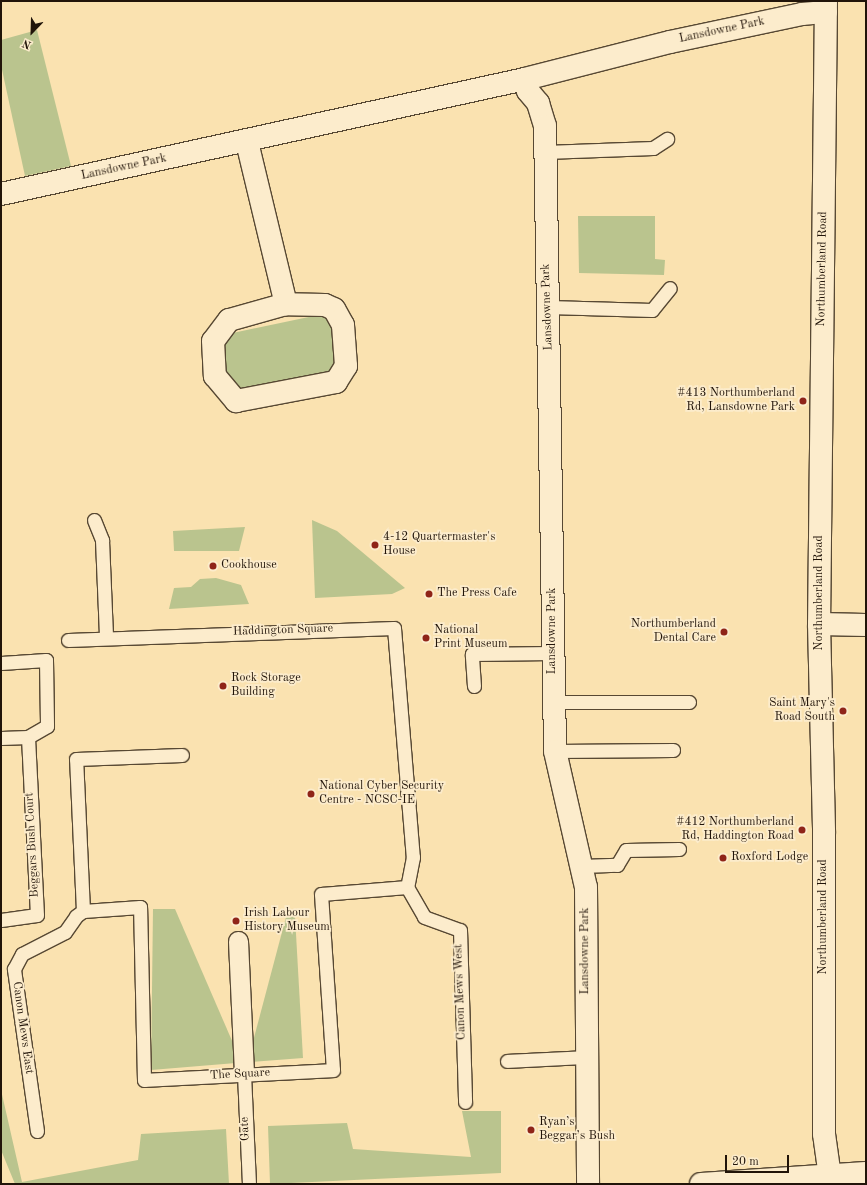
<!DOCTYPE html>
<html>
<head>
<meta charset="utf-8">
<style>
	body { margin:0 }
	#map { position:relative; width:867px; height:1185px; overflow:hidden; background:#fae2b0; font-family:"Old Standard TT",serif }
	div>[style] { position:absolute }
	[style*='--x'] { left:calc(var(--x)*1px); top:calc(var(--y)*1px); width:calc(var(--w)*1px); rotate:calc(var(--a)*1deg) }
	.green>* { inset:0; background:#bac48e }
	.roads { filter:drop-shadow(1px 0 #574833) drop-shadow(-1px 0 #574833) drop-shadow(0 1px #574833) drop-shadow(0 -1px #574833) }
	.service>* { height:13px; margin:-6.5px; padding:0 6.5px; transform-origin:6.5px; border-radius:6.5px; background:#fceccc }
	.pedestrian>* { height:19px; margin:-9.5px; padding:0 9.5px; transform-origin:9.5px; border-radius:9.5px; background:#fceccc }
	.minor>* { height:22px; margin:-11px; padding:0 11px; transform-origin:11px; border-radius:11px; background:#fceccc }
	.tertiary>* { height:22px; margin:-11px; padding:0 11px; transform-origin:11px; border-radius:11px; background:#fceccc }
	.secondary>* { height:22px; margin:-11px; padding:0 11px; transform-origin:11px; border-radius:11px; background:#fceccc }
	.dots>* { width:11px; height:11px; translate:-50% -50%; box-sizing:border-box; border:2px solid #fceccc; border-radius:50% }
	span { translate:-50% -50%; white-space:nowrap; text-align:center; line-height:1.15; -webkit-text-stroke:3.5px #fceccc; paint-order:stroke }
	.street-label { font-size:12px; color:#211409 }
	.poi-label { font-size:12px; color:#211409 }
	.right { translate:-100% -50%; text-align:right }
	.left { translate:0 -50%; text-align:left }
	.frame { position:absolute; inset:0; border:2px solid #211409; pointer-events:none }
	.north { position:absolute; left:12px; top:12px; width:40px; height:40px; -webkit-text-stroke:3px #fceccc; paint-order:stroke; rotate:203deg; font-size:11px; font-weight:700; line-height:16px; text-align:center; color:#211409 }
	.north::after { content:''; display:block; margin:auto; width:14px; height:18px; background:#211409; clip-path:polygon(50% 0,100% 100%,50% 72%,0 100%) }
	.scale { position:absolute; left:725px; top:1155px; width:64px; height:18px; box-sizing:border-box; border:2px solid #211409; border-top:0; padding-left:5px; font-size:12px; line-height:14px; white-space:nowrap; color:#211409; -webkit-text-stroke:3px #fceccc; paint-order:stroke }
</style>
</head>
<body>
<div id="map">
	<div class="green">
		<i style="clip-path:polygon(37px 30px,71px 166px,25px 176px,1px 65px,1px 40px)"></i>
		<i style="clip-path:polygon(578px 216px,655px 216px,655px 259px,665px 260px,664px 275px,579px 273px)"></i>
		<i style="clip-path:polygon(323px 314px,329px 319px,337px 347px,336px 372px,240px 395px,227px 384px,222px 344px,228px 334px)"></i>
		<i style="clip-path:polygon(312px 520px,337px 531px,405px 588px,392px 594px,315px 598px)"></i>
		<i style="clip-path:polygon(245px 527px,239px 551px,241px 551px,174px 551px,173px 531px)"></i>
		<i style="clip-path:polygon(216px 578px,241px 585px,249px 604px,169px 609px,174px 588px,191px 587px,200px 579px)"></i>
		<i style="clip-path:polygon(153px 909px,175px 909px,236px 1050px,236px 1063px,151px 1070px)"></i>
		<i style="clip-path:polygon(295px 916px,303px 1058px,252px 1062px,251px 1049px,286px 917px)"></i>
		<i style="clip-path:polygon(1px 1090px,22px 1182px,138px 1160px,141px 1134px,226px 1129px,229px 1184px,15px 1184px,1px 1150px)"></i>
		<i style="clip-path:polygon(462px 1111px,501px 1111px,501px 1173px,270px 1184px,268px 1126px,347px 1123px,353px 1149px,471px 1157px)"></i>
	</div>
	<div class="roads">
		<div class="service">
			<i style="--x:545;--y:152;--w:108;--a:-2.1"></i>
			<i style="--x:653;--y:148;--w:17;--a:-33"></i>
			<i style="--x:548;--y:307;--w:104;--a:1.7"></i>
			<i style="--x:652;--y:310;--w:28;--a:-51"></i>
			<i style="--x:94;--y:520;--w:22;--a:68"></i>
			<i style="--x:102;--y:540;--w:97;--a:87.6"></i>
			<i style="--x:68;--y:640;--w:326;--a:-2.1"></i>
			<i style="--x:394;--y:628;--w:230;--a:85.3"></i>
			<i style="--x:413;--y:857;--w:31;--a:101"></i>
			<i style="--x:407;--y:887;--w:86;--a:175.3"></i>
			<i style="--x:321;--y:894;--w:176;--a:86.1"></i>
			<i style="--x:333;--y:1070;--w:189;--a:177"></i>
			<i style="--x:144;--y:1080;--w:173;--a:-91.3"></i>
			<i style="--x:140;--y:907;--w:57;--a:176"></i>
			<i style="--x:83;--y:911;--w:152;--a:-92.6"></i>
			<i style="--x:76;--y:759;--w:106;--a:-2.2"></i>
			<i style="--x:1;--y:663;--w:45;--a:-3.8"></i>
			<i style="--x:46;--y:660;--w:66;--a:89.1"></i>
			<i style="--x:47;--y:726;--w:22;--a:150"></i>
			<i style="--x:28;--y:737;--w:27;--a:178"></i>
			<i style="--x:474;--y:686;--w:32;--a:-94"></i>
			<i style="--x:472;--y:654;--w:80;--a:-0.7"></i>
			<i style="--x:553;--y:702;--w:136;--a:0"></i>
			<i style="--x:555;--y:751;--w:118;--a:-0.5"></i>
			<i style="--x:581;--y:866;--w:36;--a:-2"></i>
			<i style="--x:617;--y:865;--w:17;--a:-59"></i>
			<i style="--x:626;--y:850;--w:53;--a:-1.1"></i>
			<i style="--x:407;--y:887;--w:34;--a:60"></i>
			<i style="--x:424;--y:917;--w:38;--a:20"></i>
			<i style="--x:460;--y:930;--w:172;--a:88.3"></i>
			<i style="--x:1;--y:920;--w:36;--a:-8"></i>
			<i style="--x:37;--y:915;--w:178;--a:-92.9"></i>
			<i style="--x:507;--y:1061;--w:80;--a:-2.9"></i>
			<i style="--x:244;--y:1074;--w:110;--a:87.4"></i>
			<i style="--x:37;--y:1131;--w:164;--a:-98.1"></i>
			<i style="--x:14;--y:969;--w:17;--a:-62"></i>
			<i style="--x:22;--y:954;--w:48;--a:-27.1"></i>
			<i style="--x:65;--y:932;--w:19;--a:-55"></i>
			<i style="--x:76;--y:916;--w:9;--a:-36"></i>
		</div>
		<div class="pedestrian">
			<i style="--x:238;--y:941;--w:133;--a:87.4"></i>
		</div>
		<div class="minor">
			<i style="--x:525;--y:79;--w:12;--a:76"></i>
			<i style="--x:528;--y:91;--w:16;--a:50"></i>
			<i style="--x:538;--y:103;--w:24;--a:73"></i>
			<i style="--x:545;--y:126;--w:625;--a:89.08"></i>
			<i style="--x:555;--y:751;--w:139;--a:77.2"></i>
			<i style="--x:586;--y:887;--w:297;--a:89.6"></i>
			<i style="--x:247;--y:142;--w:167;--a:76.5"></i>
			<i style="--x:286;--y:304;--w:59;--a:164.3"></i>
			<i style="--x:229;--y:320;--w:26;--a:127"></i>
			<i style="--x:213;--y:341;--w:35;--a:87"></i>
			<i style="--x:215;--y:376;--w:33;--a:50"></i>
			<i style="--x:236;--y:401;--w:102;--a:-10.8"></i>
			<i style="--x:336;--y:382;--w:19;--a:-58"></i>
			<i style="--x:346;--y:366;--w:41;--a:-94.2"></i>
			<i style="--x:343;--y:325;--w:18;--a:-119"></i>
			<i style="--x:334;--y:309;--w:10;--a:-156"></i>
			<i style="--x:325;--y:305;--w:39;--a:-179"></i>
			<i style="--x:1;--y:194;--w:536;--a:-12.38"></i>
			<i style="--x:525;--y:79;--w:150;--a:-14.3"></i>
			<i style="--x:670;--y:42;--w:135;--a:-12"></i>
			<i style="--x:802;--y:14;--w:24;--a:-5"></i>
		</div>
		<div class="tertiary">
			<i style="--x:819;--y:624;--w:47;--a:1.2"></i>
		</div>
		<div class="secondary">
			<i style="--x:826;--y:1;--w:623;--a:90.64"></i>
			<i style="--x:819;--y:624;--w:209;--a:88.6"></i>
			<i style="--x:824;--y:833;--w:301;--a:90"></i>
			<i style="--x:824;--y:1134;--w:50;--a:82"></i>
			<i style="--x:701;--y:1184;--w:165;--a:-3.8"></i>
		</div>
	</div>
	<div class="dots">
		<i style="left:803px;top:401px;background:#8f2418"></i>
		<i style="left:375px;top:545px;background:#8f2418"></i>
		<i style="left:213px;top:566px;background:#8f2418"></i>
		<i style="left:429px;top:594px;background:#8f2418"></i>
		<i style="left:724px;top:632px;background:#8f2418"></i>
		<i style="left:426px;top:638px;background:#8f2418"></i>
		<i style="left:223px;top:686px;background:#8f2418"></i>
		<i style="left:843px;top:711px;background:#8f2418"></i>
		<i style="left:311px;top:794px;background:#8f2418"></i>
		<i style="left:802px;top:830px;background:#8f2418"></i>
		<i style="left:723px;top:858px;background:#8f2418"></i>
		<i style="left:236px;top:921px;background:#8f2418"></i>
		<i style="left:531px;top:1130px;background:#8f2418"></i>
	</div>
	<div class="street-label">
		<span style="left:722px;top:31px;rotate:-12deg">Lansdowne Park</span>
		<span style="left:124px;top:168px;rotate:-12deg">Lansdowne Park</span>
		<span style="left:823px;top:269px;rotate:-89deg">Northumberland Road</span>
		<span style="left:548px;top:307px;rotate:-92deg">Lansdowne Park</span>
		<span style="left:820px;top:593px;rotate:-90deg">Northumberland Road</span>
		<span style="left:283px;top:631px;rotate:-2deg">Haddington Square</span>
		<span style="left:553px;top:631px;rotate:-90deg">Lansdowne Park</span>
		<span style="left:33px;top:845px;rotate:-93deg">Beggars Bush Court</span>
		<span style="left:824px;top:917px;rotate:-90deg">Northumberland Road</span>
		<span style="left:586px;top:951px;rotate:-90deg">Lansdowne Park</span>
		<span style="left:461px;top:992px;rotate:-92deg">Canon Mews West</span>
		<span style="left:22px;top:1028px;rotate:82deg">Canon Mews East</span>
		<span style="left:240px;top:1075px;rotate:-3deg">The Square</span>
		<span style="left:246px;top:1129px;rotate:-92deg">Gate</span>
	</div>
	<div class="poi-label">
		<span class="right" style="left:795px;top:401px">#413 Northumberland<br>Rd, Lansdowne Park</span>
		<span class="left" style="left:383px;top:545px">4-12 Quartermaster's<br>House</span>
		<span class="left" style="left:221px;top:566px">Cookhouse</span>
		<span class="left" style="left:437px;top:594px">The Press Cafe</span>
		<span class="right" style="left:716px;top:632px">Northumberland<br>Dental Care</span>
		<span class="left" style="left:434px;top:638px">National<br>Print Museum</span>
		<span class="left" style="left:231px;top:686px">Rock Storage<br>Building</span>
		<span class="right" style="left:835px;top:711px">Saint Mary's<br>Road South</span>
		<span class="left" style="left:319px;top:794px">National Cyber Security<br>Centre - NCSC-IE</span>
		<span class="right" style="left:794px;top:830px">#412 Northumberland<br>Rd, Haddington Road</span>
		<span class="left" style="left:731px;top:858px">Roxford Lodge</span>
		<span class="left" style="left:244px;top:921px">Irish Labour<br>History Museum</span>
		<span class="left" style="left:539px;top:1130px">Ryan’s<br>Beggar’s Bush</span>
	</div>
	<div class="frame"></div>
	<div class="north">N</div>
	<div class="scale">20 m</div>
</div>
</body>
</html>
